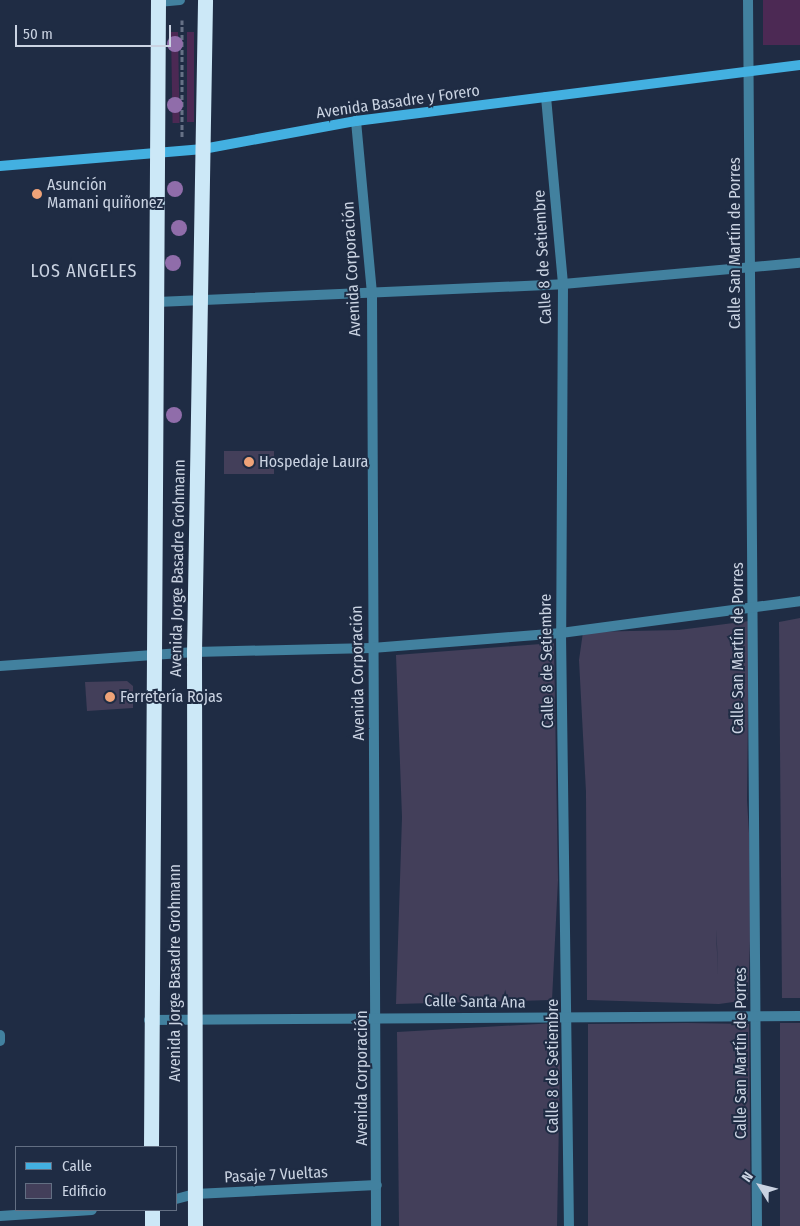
<!DOCTYPE html>
<html>
<head>
<meta charset="utf-8">
<style>
	body { margin:0 }
	#map { position:relative; width:800px; height:1226px; overflow:hidden; background:#1f2c44; font-family:"Fira Sans Condensed",sans-serif }
	div>[style] { position:absolute }
	[style*='--x'] { left:calc(var(--x)*1px); top:calc(var(--y)*1px); width:calc(var(--w)*1px); rotate:calc(var(--a)*1deg) }
	.green>* { inset:0; background:#4c2954; transform-origin:0 0 }
	.building>* { inset:0; background:#433f5a; transform-origin:0 0 }
	.path>* { height:3px; margin-top:-1.5px; transform-origin:0; background:repeating-linear-gradient(90deg,#667186 0 5px,transparent 0 7.5px) }
	.street>* { height:10px; margin:-5px; padding:0 5px; transform-origin:5px; border-radius:5px; background:#42819f }
	.secondary>* { height:10px; margin:-5px; padding:0 5px; transform-origin:5px; border-radius:5px; background:#43b0e1 }
	.highway>* { height:15px; margin:-7.5px; padding:0 7.5px; transform-origin:7.5px; border-radius:7.5px; background:#cce8f7 }
	.trees>* { width:16px; height:16px; margin:-8px; border-radius:50%; background:#906daa }
	.dots>* { width:14px; height:14px; translate:-50% -50%; box-sizing:border-box; border:2px solid #1f2c44; border-radius:50% }
	span { translate:-50% -50%; white-space:nowrap; text-align:center; line-height:1.15; -webkit-text-stroke:4px #1f2c44; paint-order:stroke }
	.street-label { font-size:16px; color:#cad3e2 }
	.poi-label { font-size:16px; color:#cad3e2 }
	.left { translate:0 -50%; text-align:left }
	.neighbourhood-label { font-size:18px; color:#cad3e2; letter-spacing:1px }
	.legend { position:absolute; left:15px; top:1146px; width:162px; height:65px; box-sizing:border-box; background:#1f2c44; border:1px solid #636f83; margin:0; padding:6px 9px; list-style:none; font-size:15px; color:#cad3e2 }
	.legend li { display:flex; align-items:center; gap:10px; height:25px }
	.legend b { width:25px; border:1px solid #636f83 }
	.north { position:absolute; left:735px; top:1161px; width:50px; height:50px; -webkit-text-stroke:4px #1f2c44; paint-order:stroke; rotate:306deg; font-size:14px; font-weight:700; line-height:20px; text-align:center; color:#cad3e2 }
	.north::after { content:''; display:block; margin:auto; width:18px; height:22px; background:#cad3e2; clip-path:polygon(50% 0,100% 100%,50% 72%,0 100%) }
	.scale { position:absolute; left:15px; top:25px; width:156px; height:22px; box-sizing:border-box; border:2px solid #cad3e2; border-top:0; padding-left:6px; font-size:15px; line-height:18px; white-space:nowrap; color:#cad3e2; -webkit-text-stroke:4px #1f2c44; paint-order:stroke }
</style>
</head>
<body>
<div id="map">
	<div class="green">
		<i style="left:763px;top:0;width:37px;height:45px"></i>
		<i style="left:178px;top:32px;width:91px;height:7px;rotate:89deg"></i>
		<i style="left:187px;top:32px;width:7px;height:90px"></i>
	</div>
	<div class="building">
		<i style="left:224px;top:451px;width:50px;height:23px"></i>
		<i style="clip-path:polygon(800px 618px,800px 998px,782px 998px,779px 622px)"></i>
		<i style="clip-path:polygon(evenodd,749px 621px,747px 800px,752px 883px,748px 1000px,719px 1004px,587px 1000px,586px 792px,579px 660px,583px 632px,679px 630px,749px 621px,716px 929px,717px 944px,718px 976px,716px 929px)"></i>
		<i style="clip-path:polygon(554px 643px,558px 880px,552px 1000px,396px 1004px,402px 817px,396px 655px)"></i>
		<i style="clip-path:polygon(127px 681px,133px 686px,133px 708px,87px 711px,85px 682px)"></i>
		<i style="clip-path:polygon(555px 1023px,560px 1064px,557px 1226px,399px 1226px,397px 1032px)"></i>
		<i style="clip-path:polygon(687px 1023px,749px 1024px,751px 1226px,588px 1226px,588px 1024px)"></i>
		<i style="left:780px;top:1023px;width:20px;height:203px"></i>
	</div>
	<div class="path">
		<i style="--x:182;--y:137;--w:117;--a:-90"></i>
	</div>
	<div class="street">
		<i style="--x:748;--y:0;--w:1226;--a:89.58"></i>
		<i style="--x:158;--y:2;--w:22;--a:-5"></i>
		<i style="--x:546;--y:97;--w:188;--a:84.8"></i>
		<i style="--x:563;--y:284;--w:349;--a:90.3"></i>
		<i style="--x:561;--y:633;--w:593;--a:89.23"></i>
		<i style="--x:356;--y:121;--w:174;--a:84.7"></i>
		<i style="--x:372;--y:294;--w:932;--a:89.75"></i>
		<i style="--x:157;--y:302;--w:406;--a:-2.5"></i>
		<i style="--x:563;--y:284;--w:238;--a:-5.1"></i>
		<i style="--x:0;--y:666;--w:195;--a:-4.1"></i>
		<i style="--x:194;--y:652;--w:178;--a:-1.3"></i>
		<i style="--x:372;--y:648;--w:190;--a:-4.5"></i>
		<i style="--x:561;--y:633;--w:241;--a:-7.6"></i>
		<i style="--x:149;--y:1020;--w:651;--a:-0.35"></i>
		<i style="--x:0;--y:1041;--w:6;--a:-90"></i>
		<i style="--x:176;--y:1199;--w:20;--a:-15"></i>
		<i style="--x:195;--y:1194;--w:182;--a:-2.8"></i>
		<i style="--x:0;--y:1216;--w:92;--a:-3.7"></i>
	</div>
	<div class="secondary">
		<i style="--x:0;--y:166;--w:204;--a:-4.8"></i>
		<i style="--x:203;--y:149;--w:156;--a:-10.4"></i>
		<i style="--x:356;--y:121;--w:448;--a:-7.2"></i>
	</div>
	<div class="highway">
		<i style="--x:151;--y:1147;--w:1147;--a:-89.65"></i>
		<i style="--x:152;--y:1210;--w:16;--a:90"></i>
		<i style="--x:195;--y:1226;--w:574;--a:-90.1"></i>
		<i style="--x:194;--y:652;--w:652;--a:-89.03"></i>
	</div>
	<div class="trees">
		<i style="left:175px;top:44px"></i>
		<i style="left:175px;top:105px"></i>
		<i style="left:175px;top:189px"></i>
		<i style="left:179px;top:228px"></i>
		<i style="left:173px;top:263px"></i>
		<i style="left:174px;top:415px"></i>
	</div>
	<div class="dots">
		<i style="left:37px;top:194px;background:#efa378"></i>
		<i style="left:249px;top:462px;background:#efa378"></i>
		<i style="left:110px;top:697px;background:#efa378"></i>
	</div>
	<div class="street-label">
		<span style="left:398px;top:102px;rotate:-8deg">Avenida Basadre y Forero</span>
		<span style="left:735px;top:243px;rotate:-90deg">Calle San Martín de Porres</span>
		<span style="left:543px;top:257px;rotate:-93deg">Calle 8 de Setiembre</span>
		<span style="left:352px;top:269px;rotate:-93deg">Avenida Corporación</span>
		<span style="left:178px;top:568px;rotate:-89deg">Avenida Jorge Basadre Grohmann</span>
		<span style="left:738px;top:648px;rotate:-90deg">Calle San Martín de Porres</span>
		<span style="left:547px;top:661px;rotate:-91deg">Calle 8 de Setiembre</span>
		<span style="left:358px;top:673px;rotate:-91deg">Avenida Corporación</span>
		<span style="left:175px;top:973px;rotate:-90deg">Avenida Jorge Basadre Grohmann</span>
		<span style="left:475px;top:1002px;rotate:1deg">Calle Santa Ana</span>
		<span style="left:741px;top:1053px;rotate:-90deg">Calle San Martín de Porres</span>
		<span style="left:553px;top:1066px;rotate:-90deg">Calle 8 de Setiembre</span>
		<span style="left:362px;top:1078px;rotate:-90deg">Avenida Corporación</span>
		<span style="left:276px;top:1175px;rotate:-3deg">Pasaje 7 Vueltas</span>
	</div>
	<div class="poi-label">
		<span class="left" style="left:47px;top:194px">Asunción<br>Mamani quiñonez</span>
		<span class="left" style="left:259px;top:462px">Hospedaje Laura</span>
		<span class="left" style="left:120px;top:697px">Ferretería Rojas</span>
	</div>
	<div class="neighbourhood-label">
		<span style="left:84px;top:271px">LOS ANGELES</span>
	</div>
	<ul class="legend">
	<li><b style="height:6px;background:#43b0e1"></b>Calle</li>
	<li><b style="height:14px;background:#433f5a"></b>Edificio</li>
	</ul>
	<div class="north">N</div>
	<div class="scale">50 m</div>
</div>
</body>
</html>
